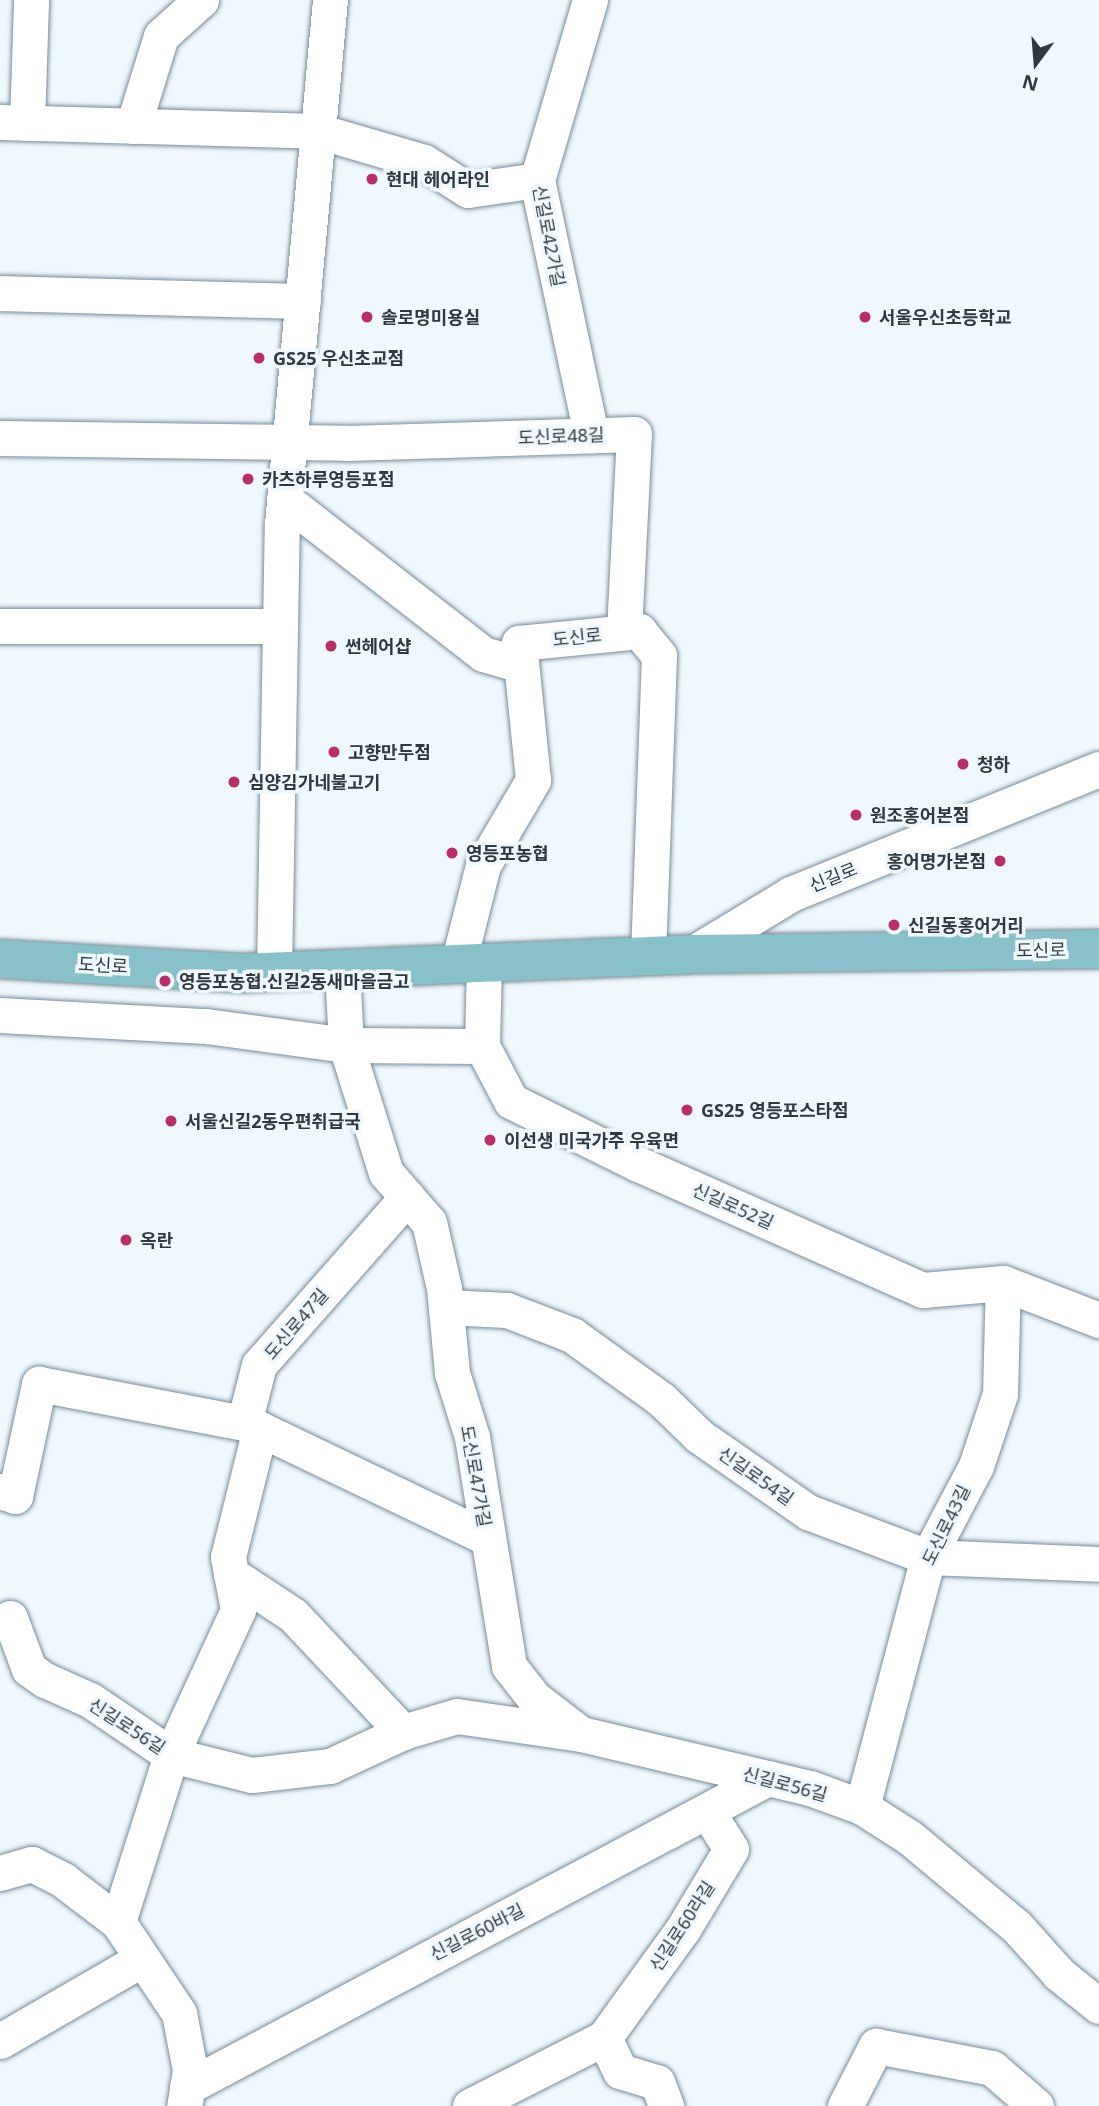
<!DOCTYPE html>
<html>
<head>
<meta charset="utf-8">
<style>
  body { margin:0 }
  #map { position:relative; width:1099px; height:2106px; overflow:hidden; background:#eff8fd; font-family:"Noto Sans","Noto Sans KR",sans-serif }
  div>[style] { position:absolute }
  .roads { filter:drop-shadow(0 0 2px #798c98) drop-shadow(0 0 2px #798c98) }
  .minor>* { height:35px; margin:-17.5px; padding:0 17.5px; transform-origin:17.5px; border-radius:17.5px; background:#fff }
  .major>* { height:38px; margin:-19px; padding:0 19px; transform-origin:19px; border-radius:19px; background:#88c1c9 }
  .dots>* { width:19px; height:19px; translate:-50% -50%; box-sizing:border-box; border:4px solid #eff8fd; border-radius:50% }
  span { translate:-50% -50%; white-space:nowrap; text-align:center; line-height:1.15; -webkit-text-stroke:7px #eff8fd; paint-order:stroke }
  .poi-label { font-size:18px; color:#31393e; font-weight:700 }
  .left { translate:0 -50%; text-align:left }
  .right { translate:-100% -50%; text-align:right }
  .street-label { font-size:18px; color:#31393e }
  .north { position:absolute; left:1001px; top:28px; width:70px; height:70px; -webkit-text-stroke:5px #eff8fd; paint-order:stroke; rotate:196deg; font-size:19px; font-weight:700; line-height:28px; text-align:center; color:#31393e }
  .north::after { content:''; display:block; margin:auto; width:24px; height:32px; background:#31393e; clip-path:polygon(50% 0,100% 100%,50% 72%,0 100%) }
</style>
</head>
<body>
<div id="map">
  <div class="roads">
    <div class="minor">
      <div style="left:590px;top:0;width:188px;rotate:106.4deg"></div>
      <div style="left:537px;top:180px;width:261px;rotate:78deg"></div>
      <div style="left:0;top:122px;width:318px;rotate:1.6deg"></div>
      <div style="left:318px;top:131px;width:110px;rotate:16.3deg"></div>
      <div style="left:424px;top:162px;width:52px;rotate:32.5deg"></div>
      <div style="left:468px;top:190px;width:70px;rotate:-8.2deg"></div>
      <div style="left:27px;top:123px;width:123px;rotate:-88.1deg"></div>
      <div style="left:133px;top:126px;width:94px;rotate:-72.7deg"></div>
      <div style="left:161px;top:36px;width:54px;rotate:-42deg"></div>
      <div style="left:0;top:293px;width:303px;rotate:1.5deg"></div>
      <div style="left:0;top:438px;width:347px;rotate:0.8deg"></div>
      <div style="left:347px;top:443px;width:287px;rotate:-1.8deg"></div>
      <div style="left:634px;top:434px;width:198px;rotate:92.9deg"></div>
      <div style="left:284px;top:499px;width:252px;rotate:37.9deg"></div>
      <div style="left:483px;top:654px;width:26px;rotate:16deg"></div>
      <div style="left:508px;top:661px;width:13px;rotate:-9deg"></div>
      <div style="left:0;top:626px;width:280px"></div>
      <div style="left:692px;top:954px;width:116px;rotate:-31.2deg"></div>
      <div style="left:791px;top:894px;width:332px;rotate:-22.1deg"></div>
      <div style="left:484px;top:963px;width:83px;rotate:91.4deg"></div>
      <div style="left:482px;top:1046px;width:62px;rotate:62.2deg"></div>
      <div style="left:511px;top:1101px;width:140px;rotate:26.4deg"></div>
      <div style="left:636px;top:1163px;width:314px;rotate:23.9deg"></div>
      <div style="left:923px;top:1290px;width:80px;rotate:-5deg"></div>
      <div style="left:1003px;top:1283px;width:103px;rotate:21.1deg"></div>
      <div style="left:458px;top:964px;width:102px;rotate:-75.8deg"></div>
      <div style="left:483px;top:865px;width:99px;rotate:-59.5deg"></div>
      <div style="left:533px;top:780px;width:138px;rotate:-95.8deg"></div>
      <div style="left:519px;top:643px;width:121px;rotate:-5.7deg"></div>
      <div style="left:639px;top:631px;width:32px;rotate:51deg"></div>
      <div style="left:659px;top:656px;width:300px;rotate:92.1deg"></div>
      <div style="left:274px;top:972px;width:448px;rotate:-89deg"></div>
      <div style="left:282px;top:524px;width:526px;rotate:-84.77deg"></div>
      <div style="left:0;top:1015px;width:206px;rotate:3.1deg"></div>
      <div style="left:206px;top:1026px;width:141px;rotate:7.7deg"></div>
      <div style="left:346px;top:1045px;width:136px;rotate:0.4deg"></div>
      <div style="left:407px;top:1197px;width:33px;rotate:49deg"></div>
      <div style="left:429px;top:1222px;width:68px;rotate:77.2deg"></div>
      <div style="left:444px;top:1288px;width:85px;rotate:84.6deg"></div>
      <div style="left:452px;top:1373px;width:67px;rotate:72.6deg"></div>
      <div style="left:472px;top:1437px;width:232px;rotate:80.8deg"></div>
      <div style="left:509px;top:1666px;width:41px;rotate:52deg"></div>
      <div style="left:534px;top:1698px;width:56px;rotate:37.7deg"></div>
      <div style="left:446px;top:1307px;width:61px;rotate:2.8deg"></div>
      <div style="left:507px;top:1310px;width:70px;rotate:21deg"></div>
      <div style="left:572px;top:1335px;width:111px;rotate:35.8deg"></div>
      <div style="left:662px;top:1400px;width:52px;rotate:44.2deg"></div>
      <div style="left:699px;top:1436px;width:133px;rotate:34.9deg"></div>
      <div style="left:808px;top:1512px;width:128px;rotate:20.6deg"></div>
      <div style="left:928px;top:1557px;width:171px;rotate:2.3deg"></div>
      <div style="left:0;top:1491px;width:16px;rotate:18deg"></div>
      <div style="left:15px;top:1496px;width:115px;rotate:-77.9deg"></div>
      <div style="left:39px;top:1384px;width:209px;rotate:10.8deg"></div>
      <div style="left:244px;top:1423px;width:60px;rotate:-75.5deg"></div>
      <div style="left:259px;top:1365px;width:224px;rotate:-48.6deg"></div>
      <div style="left:407px;top:1197px;width:32px;rotate:-131deg"></div>
      <div style="left:386px;top:1173px;width:134px;rotate:-107.4deg"></div>
      <div style="left:346px;top:1045px;width:76px;rotate:-93deg"></div>
      <div style="left:231px;top:1574px;width:74px;rotate:33.5deg"></div>
      <div style="left:293px;top:1615px;width:161px;rotate:46.8deg"></div>
      <div style="left:10px;top:1618px;width:54px;rotate:69.6deg"></div>
      <div style="left:29px;top:1669px;width:19px;rotate:35deg"></div>
      <div style="left:45px;top:1680px;width:49px;rotate:24deg"></div>
      <div style="left:90px;top:1700px;width:98px;rotate:34.2deg"></div>
      <div style="left:171px;top:1755px;width:83px;rotate:13.9deg"></div>
      <div style="left:252px;top:1775px;width:79px;rotate:-6.6deg"></div>
      <div style="left:330px;top:1766px;width:81px;rotate:-25deg"></div>
      <div style="left:403px;top:1732px;width:56px;rotate:-16.5deg"></div>
      <div style="left:457px;top:1716px;width:125px;rotate:8.3deg"></div>
      <div style="left:581px;top:1734px;width:235px;rotate:13.3deg"></div>
      <div style="left:810px;top:1788px;width:55px;rotate:20.1deg"></div>
      <div style="left:862px;top:1807px;width:56px;rotate:32.6deg"></div>
      <div style="left:909px;top:1837px;width:139px;rotate:39.8deg"></div>
      <div style="left:1016px;top:1926px;width:64px;rotate:48.1deg"></div>
      <div style="left:1059px;top:1974px;width:51px;rotate:38.7deg"></div>
      <div style="left:862px;top:1807px;width:259px;rotate:-75.2deg"></div>
      <div style="left:928px;top:1557px;width:103px;rotate:-62.2deg"></div>
      <div style="left:976px;top:1466px;width:76px;rotate:-71.6deg"></div>
      <div style="left:1000px;top:1394px;width:111px;rotate:-88.5deg"></div>
      <div style="left:0;top:1873px;width:33px;rotate:-16deg"></div>
      <div style="left:32px;top:1864px;width:35px;rotate:27deg"></div>
      <div style="left:63px;top:1880px;width:69px;rotate:37.4deg"></div>
      <div style="left:118px;top:1922px;width:110px;rotate:56.2deg"></div>
      <div style="left:179px;top:2013px;width:58px;rotate:79.1deg"></div>
      <div style="left:190px;top:2070px;width:36px;rotate:99deg"></div>
      <div style="left:118px;top:1922px;width:175px;rotate:-72.4deg"></div>
      <div style="left:171px;top:1755px;width:160px;rotate:-65.2deg"></div>
      <div style="left:238px;top:1610px;width:54px;rotate:-100.7deg"></div>
      <div style="left:228px;top:1557px;width:132px;rotate:-76deg"></div>
      <div style="left:260px;top:1429px;width:252px;rotate:25.6deg"></div>
      <div style="left:604px;top:2038px;width:37px;rotate:64deg"></div>
      <div style="left:620px;top:2071px;width:39px;rotate:17deg"></div>
      <div style="left:657px;top:2082px;width:26px;rotate:69deg"></div>
      <div style="left:0;top:2041px;width:164px;rotate:-30deg"></div>
      <div style="left:187px;top:2087px;width:658px;rotate:-28.01deg"></div>
      <div style="left:470px;top:2106px;width:150px;rotate:-26.9deg"></div>
      <div style="left:604px;top:2038px;width:135px;rotate:-54.1deg"></div>
      <div style="left:683px;top:1929px;width:93px;rotate:-59deg"></div>
      <div style="left:731px;top:1849px;width:45px;rotate:-122.3deg"></div>
      <div style="left:845px;top:2106px;width:68px;rotate:-62.7deg"></div>
      <div style="left:876px;top:2046px;width:118px;rotate:10.7deg"></div>
      <div style="left:992px;top:2068px;width:58px;rotate:40.8deg"></div>
    </div>
    <div class="major">
      <div style="left:0;top:959px;width:242px;rotate:3.3deg"></div>
      <div style="left:242px;top:973px;width:450px;rotate:-2.4deg"></div>
      <div style="left:692px;top:954px;width:407px;rotate:-0.7deg"></div>
    </div>
  </div>
  <div class="dots">
    <div style="left:372px;top:179px;background:#b92e69"></div>
    <div style="left:367px;top:317px;background:#b92e69"></div>
    <div style="left:865px;top:317px;background:#b92e69"></div>
    <div style="left:259px;top:358px;background:#b92e69"></div>
    <div style="left:248px;top:479px;background:#b92e69"></div>
    <div style="left:331px;top:646px;background:#b92e69"></div>
    <div style="left:334px;top:752px;background:#b92e69"></div>
    <div style="left:963px;top:764px;background:#b92e69"></div>
    <div style="left:234px;top:782px;background:#b92e69"></div>
    <div style="left:856px;top:815px;background:#b92e69"></div>
    <div style="left:452px;top:853px;background:#b92e69"></div>
    <div style="left:1000px;top:861px;background:#b92e69"></div>
    <div style="left:894px;top:925px;background:#b92e69"></div>
    <div style="left:165px;top:981px;background:#b92e69"></div>
    <div style="left:687px;top:1110px;background:#b92e69"></div>
    <div style="left:171px;top:1121px;background:#b92e69"></div>
    <div style="left:490px;top:1140px;background:#b92e69"></div>
    <div style="left:126px;top:1240px;background:#b92e69"></div>
  </div>
  <div class="poi-label">
    <span class="left" style="left:386px;top:179px">현대 헤어라인</span>
    <span class="left" style="left:381px;top:317px">솔로명미용실</span>
    <span class="left" style="left:879px;top:317px">서울우신초등학교</span>
    <span class="left" style="left:273px;top:358px">GS25 우신초교점</span>
    <span class="left" style="left:262px;top:479px">카츠하루영등포점</span>
    <span class="left" style="left:345px;top:646px">썬헤어샵</span>
    <span class="left" style="left:348px;top:752px">고향만두점</span>
    <span class="left" style="left:977px;top:764px">청하</span>
    <span class="left" style="left:248px;top:782px">심양김가네불고기</span>
    <span class="left" style="left:870px;top:815px">원조홍어본점</span>
    <span class="left" style="left:466px;top:853px">영등포농협</span>
    <span class="right" style="left:986px;top:861px">홍어명가본점</span>
    <span class="left" style="left:908px;top:925px">신길동홍어거리</span>
    <span class="left" style="left:179px;top:981px">영등포농협.신길2동새마을금고</span>
    <span class="left" style="left:701px;top:1110px">GS25 영등포스타점</span>
    <span class="left" style="left:185px;top:1121px">서울신길2동우편취급국</span>
    <span class="left" style="left:504px;top:1140px">이선생 미국가주 우육면</span>
    <span class="left" style="left:140px;top:1240px">옥란</span>
  </div>
  <div class="street-label">
    <span style="left:549px;top:236px;rotate:79deg">신길로42가길</span>
    <span style="left:561px;top:436px;rotate:-2deg">도신로48길</span>
    <span style="left:577px;top:637px;rotate:-6deg">도신로</span>
    <span style="left:833px;top:877px;rotate:-22deg">신길로</span>
    <span style="left:1041px;top:950px;rotate:-1deg">도신로</span>
    <span style="left:103px;top:965px;rotate:3deg">도신로</span>
    <span style="left:733px;top:1206px;rotate:24deg">신길로52길</span>
    <span style="left:296px;top:1324px;rotate:-49deg">도신로47길</span>
    <span style="left:476px;top:1476px;rotate:80deg">도신로47가길</span>
    <span style="left:756px;top:1476px;rotate:35deg">신길로54길</span>
    <span style="left:946px;top:1525px;rotate:-64deg">도신로43길</span>
    <span style="left:127px;top:1726px;rotate:33deg">신길로56길</span>
    <span style="left:785px;top:1784px;rotate:15deg">신길로56길</span>
    <span style="left:682px;top:1926px;rotate:-57deg">신길로60라길</span>
    <span style="left:477px;top:1932px;rotate:-27deg">신길로60바길</span>
  </div>
  <div class="north">N</div>
</div>
</body>
</html>
